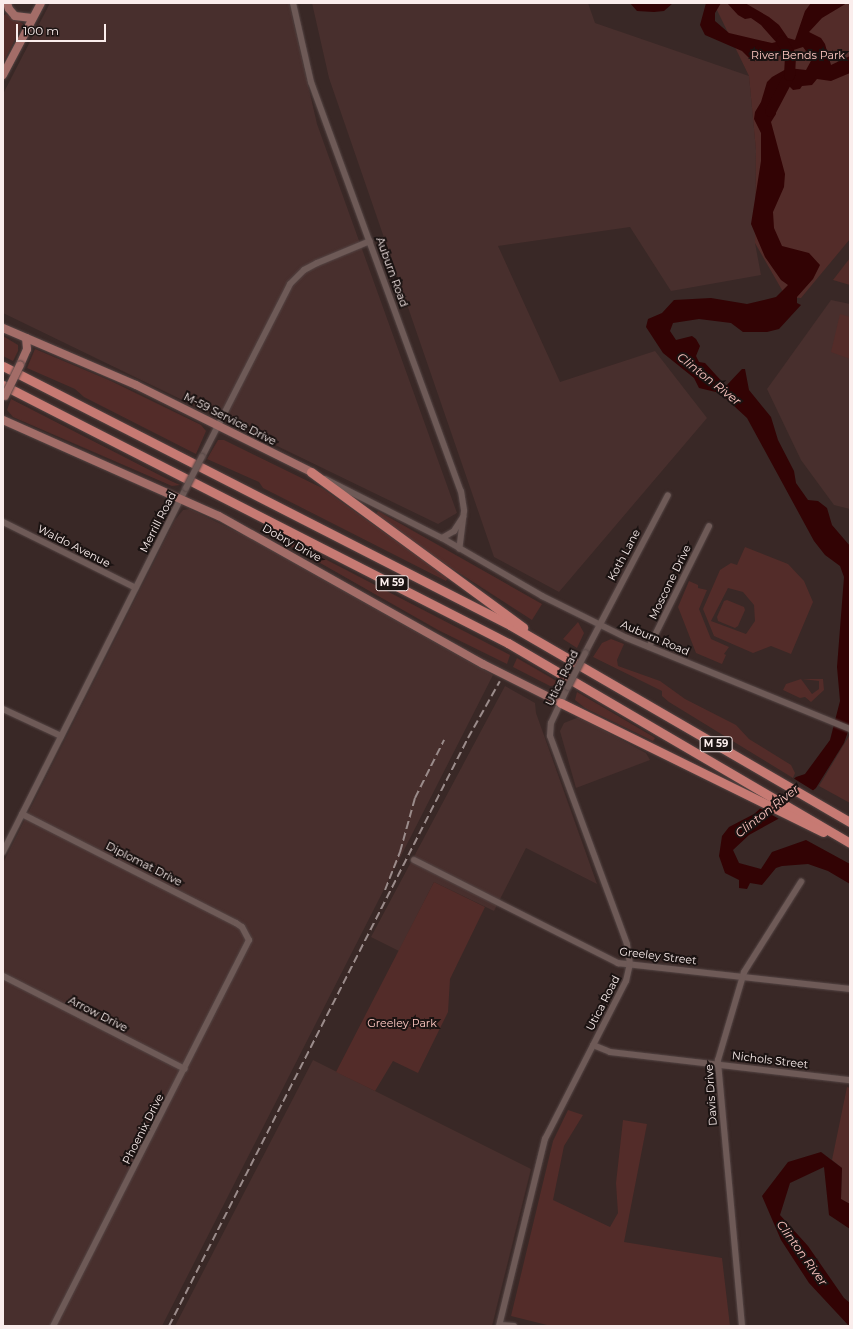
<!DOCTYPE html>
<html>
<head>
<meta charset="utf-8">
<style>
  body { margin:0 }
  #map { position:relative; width:853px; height:1329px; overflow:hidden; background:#392826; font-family:Montserrat,sans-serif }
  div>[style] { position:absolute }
  .built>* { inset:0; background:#482f2d }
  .green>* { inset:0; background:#532c29 }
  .water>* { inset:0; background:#320304 }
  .pier>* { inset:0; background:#392826 }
  .river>* { height:11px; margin:-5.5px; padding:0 5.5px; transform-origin:5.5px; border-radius:5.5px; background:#320304 }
  .roads { filter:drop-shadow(0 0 1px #544544) drop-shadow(0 0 1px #544544) }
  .minor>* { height:6px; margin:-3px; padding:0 3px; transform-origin:3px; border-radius:3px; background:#6e5a57 }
  .major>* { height:8px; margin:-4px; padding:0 4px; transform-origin:4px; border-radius:4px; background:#a36d68 }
  .highway>* { height:9px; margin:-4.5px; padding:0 4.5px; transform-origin:4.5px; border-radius:4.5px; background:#c77a73 }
  .rail>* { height:2px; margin-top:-1px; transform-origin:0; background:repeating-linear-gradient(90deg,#9b8c8b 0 8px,transparent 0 12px) }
  .bridges { filter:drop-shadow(0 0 1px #544544) drop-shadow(0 0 1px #544544) }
  .minor-bridge>* { height:6px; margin:-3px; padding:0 3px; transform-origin:3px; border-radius:3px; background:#6e5a57 }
  .major-bridge>* { height:8px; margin:-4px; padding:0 4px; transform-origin:4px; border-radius:4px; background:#a36d68 }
  span { translate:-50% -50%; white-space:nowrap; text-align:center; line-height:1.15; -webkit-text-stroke:4px #1b1312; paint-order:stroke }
  .shield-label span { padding:1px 3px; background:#1b1312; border:1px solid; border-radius:3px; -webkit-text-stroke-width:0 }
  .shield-label { font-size:10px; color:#faedec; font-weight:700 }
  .park-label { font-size:11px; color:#ffc8c2 }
  .street-label { font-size:11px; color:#faedec }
  .water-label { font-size:12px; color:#fdc6c1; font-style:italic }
  .frame { position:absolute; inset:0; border:4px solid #faedec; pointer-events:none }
  .scale { position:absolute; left:16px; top:24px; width:90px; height:18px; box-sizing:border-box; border:2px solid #faedec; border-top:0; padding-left:5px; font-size:12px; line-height:14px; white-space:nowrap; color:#faedec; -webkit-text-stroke:3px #1b1312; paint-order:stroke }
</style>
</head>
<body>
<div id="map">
  <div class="built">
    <div style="clip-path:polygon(50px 3px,289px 3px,317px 124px,457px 513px,438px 524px,3px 313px,3px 94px)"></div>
    <div style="clip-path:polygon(312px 3px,588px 3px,595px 23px,749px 76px,756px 150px,755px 243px,761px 275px,671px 291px,630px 227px,498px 246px,560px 382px,655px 351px,707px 418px,559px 592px,494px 557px,329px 78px)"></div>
    <div style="clip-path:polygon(831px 300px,850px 304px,850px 509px,834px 505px,801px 460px,767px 389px)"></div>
    <div style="clip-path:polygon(190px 509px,256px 541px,493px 675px,162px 1326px,3px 1326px,3px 863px,175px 520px,183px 510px)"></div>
    <div style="clip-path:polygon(505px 686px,535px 703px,536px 713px,597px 884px,526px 848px,494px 911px,434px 882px,399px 951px,371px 937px)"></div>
    <div style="clip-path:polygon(579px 717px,646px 753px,650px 760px,576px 788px,560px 731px,564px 723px)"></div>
    <div style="clip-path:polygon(313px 1060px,531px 1169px,492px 1326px,175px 1326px)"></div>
  </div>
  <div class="green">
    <div style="clip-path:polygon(707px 3px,850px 3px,850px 239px,801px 298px,786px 297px,755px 243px,756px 150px,749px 76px,716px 8px)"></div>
    <div style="clip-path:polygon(6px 14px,23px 24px,3px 63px,3px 16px)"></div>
    <div style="clip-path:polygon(850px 258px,850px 285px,833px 280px)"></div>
    <div style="clip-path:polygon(840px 314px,850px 317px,850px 359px,831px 352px)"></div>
    <div style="clip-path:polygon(3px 336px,18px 345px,18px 351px,13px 361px,3px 356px)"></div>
    <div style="clip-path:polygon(35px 349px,111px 381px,201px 425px,206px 431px,196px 454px,84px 397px,75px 389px,27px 368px)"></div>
    <div style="clip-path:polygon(11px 399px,171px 481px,180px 485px,172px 486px,13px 417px,7px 410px)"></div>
    <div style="clip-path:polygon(218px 440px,224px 440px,322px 488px,448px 578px,446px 581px,263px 488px,259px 482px,207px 459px)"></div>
    <div style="clip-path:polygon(378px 511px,542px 604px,532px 620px,439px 560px,376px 514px)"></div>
    <div style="clip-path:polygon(273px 532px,510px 655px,507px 664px,438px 630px,271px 535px)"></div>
    <div style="clip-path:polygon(evenodd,745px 547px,788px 564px,804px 581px,813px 602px,791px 654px,771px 646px,753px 653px,714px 636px,703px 609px,720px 570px,731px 563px,737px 565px,745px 547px,728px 588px,743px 592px,754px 605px,755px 621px,746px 634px,711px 621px,728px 588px)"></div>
    <div style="clip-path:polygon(689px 581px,698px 585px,698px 588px,707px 590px,699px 609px,711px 639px,729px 647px,724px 654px,726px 655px,722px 664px,696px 653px,680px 612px,678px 607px)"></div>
    <div style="clip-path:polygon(727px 600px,744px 607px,745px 610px,738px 626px,735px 628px,718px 621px,717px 617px,724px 601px)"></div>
    <div style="clip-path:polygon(578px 622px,584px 633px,577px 648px,563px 639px)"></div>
    <div style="clip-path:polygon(611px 639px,624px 644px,617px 660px,618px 666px,660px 681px,685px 699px,736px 725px,749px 739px,791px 765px,795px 773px,793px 778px,669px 702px,662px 696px,662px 691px,593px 657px,602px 643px)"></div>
    <div style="clip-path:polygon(517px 658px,560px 683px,559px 685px,550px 686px,513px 667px)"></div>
    <div style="clip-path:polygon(801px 679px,812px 694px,819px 689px,819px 681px,802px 679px,823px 679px,824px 690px,811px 702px,805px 697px,800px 698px,783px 690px,786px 684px)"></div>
    <div style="clip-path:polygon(577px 692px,652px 736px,655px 738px,653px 741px,585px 708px,575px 700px)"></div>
    <div style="clip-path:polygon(849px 736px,850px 736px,850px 803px,819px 786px)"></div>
    <div style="clip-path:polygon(434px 882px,485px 907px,450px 979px,448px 1012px,418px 1073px,393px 1061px,375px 1091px,336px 1072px)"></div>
    <div style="clip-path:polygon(847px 1087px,850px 1088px,850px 1204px,841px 1199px,842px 1168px,832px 1160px)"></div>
    <div style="clip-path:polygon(568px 1110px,583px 1115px,564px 1146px,553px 1200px,610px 1227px,618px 1213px,616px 1183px,623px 1120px,647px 1124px,624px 1242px,722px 1258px,730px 1326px,551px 1326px,511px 1316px,553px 1141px)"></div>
  </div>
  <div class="water">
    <div style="clip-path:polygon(630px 3px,651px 4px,673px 3px,664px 11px,654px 12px,637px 11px)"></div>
    <div style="clip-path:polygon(706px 3px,721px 3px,715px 13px,715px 21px,729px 33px,772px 43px,776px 42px,761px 25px,751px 18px,745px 19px,738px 15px,727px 3px,745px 3px,769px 17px,779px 25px,788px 38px,795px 40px,805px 11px,811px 3px,847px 3px,822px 18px,809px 32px,821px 38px,825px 44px,831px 65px,850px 56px,850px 73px,831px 81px,817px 79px,812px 85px,802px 86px,800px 89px,793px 90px,789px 86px,784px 89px,776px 98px,776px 114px,771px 122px,785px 174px,784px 187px,773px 212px,774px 228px,782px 246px,809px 253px,820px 265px,813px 279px,797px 297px,797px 303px,801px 305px,779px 329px,767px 332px,743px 332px,731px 323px,699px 319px,673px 323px,670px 331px,676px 340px,692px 336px,696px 339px,700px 346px,696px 356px,699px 362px,705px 363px,726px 386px,742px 369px,745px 369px,749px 390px,771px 417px,778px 440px,794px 471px,796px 483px,808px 500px,818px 501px,827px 508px,832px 525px,850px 546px,850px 726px,844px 743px,816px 788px,778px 819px,749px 835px,733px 850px,739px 863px,761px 869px,772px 852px,806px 840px,850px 864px,850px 884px,828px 871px,808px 864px,782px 866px,776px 868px,762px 885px,750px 883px,747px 889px,739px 888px,739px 880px,725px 873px,719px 856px,722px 836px,729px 827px,754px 814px,796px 777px,805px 774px,830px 740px,840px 701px,837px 667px,844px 577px,840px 566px,825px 555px,814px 541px,747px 418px,720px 393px,699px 388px,694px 378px,663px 353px,646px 327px,648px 319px,662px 313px,674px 300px,711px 298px,747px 304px,776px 297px,788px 285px,781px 280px,765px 257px,751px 224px,761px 161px,761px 133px,754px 119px,755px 112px,761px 102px,767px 82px,772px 77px,788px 68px,806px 70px,812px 59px,803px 47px,765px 59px,750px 59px,742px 51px,705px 35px,700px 25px)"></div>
    <div style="clip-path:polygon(821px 1152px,842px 1168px,841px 1199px,850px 1204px,850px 1229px,829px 1215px,824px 1167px,790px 1183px,780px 1215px,808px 1246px,844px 1298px,850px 1303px,849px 1326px,809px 1283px,781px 1240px,762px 1196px,788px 1162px)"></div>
  </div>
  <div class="pier">
    <div style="clip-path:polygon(793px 778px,814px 791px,779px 819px,758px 807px)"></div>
  </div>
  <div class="river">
    <div style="left:770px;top:111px;width:41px;rotate:-62.2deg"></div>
    <div style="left:789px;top:75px;width:20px;rotate:-87deg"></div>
    <div style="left:790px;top:55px;width:17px;rotate:-121deg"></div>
  </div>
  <div class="roads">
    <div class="minor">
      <div style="left:293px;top:3px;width:81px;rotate:77.2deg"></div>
      <div style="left:311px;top:82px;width:436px;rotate:69.9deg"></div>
      <div style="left:461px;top:491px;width:20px;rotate:81deg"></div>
      <div style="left:464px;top:511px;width:38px;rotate:97deg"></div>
      <div style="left:202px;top:457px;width:194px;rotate:-63deg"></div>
      <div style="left:290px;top:284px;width:20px;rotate:-45deg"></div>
      <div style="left:304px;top:270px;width:15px;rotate:-28deg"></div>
      <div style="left:317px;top:263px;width:57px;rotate:-22.5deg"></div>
      <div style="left:325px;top:479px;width:131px;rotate:26.8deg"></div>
      <div style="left:442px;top:538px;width:116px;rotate:30.1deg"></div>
      <div style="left:542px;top:596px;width:95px;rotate:26.3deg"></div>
      <div style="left:627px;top:638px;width:241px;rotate:22.2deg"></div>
      <div style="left:3px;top:522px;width:148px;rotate:26.4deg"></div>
      <div style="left:442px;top:538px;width:14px;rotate:-30deg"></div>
      <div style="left:454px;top:531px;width:17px;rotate:-57deg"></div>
      <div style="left:649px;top:647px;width:135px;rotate:-63.6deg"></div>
      <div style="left:585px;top:653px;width:178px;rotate:-62.3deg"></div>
      <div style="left:3px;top:709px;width:64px;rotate:25deg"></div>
      <div style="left:22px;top:814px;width:240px;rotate:27deg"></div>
      <div style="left:236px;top:923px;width:7px;rotate:34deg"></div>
      <div style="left:242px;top:927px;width:15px;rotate:62deg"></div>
      <div style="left:249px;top:940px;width:433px;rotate:116.9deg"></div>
      <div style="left:3px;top:852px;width:407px;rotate:-63.3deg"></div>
      <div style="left:414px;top:860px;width:229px;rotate:26.8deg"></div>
      <div style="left:618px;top:963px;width:233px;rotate:6.4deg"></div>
      <div style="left:3px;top:976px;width:204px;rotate:27.1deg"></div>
      <div style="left:593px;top:1045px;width:18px;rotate:22deg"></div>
      <div style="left:610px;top:1052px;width:242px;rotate:6.7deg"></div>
      <div style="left:500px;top:1325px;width:14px;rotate:4deg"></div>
      <div style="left:499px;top:1326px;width:193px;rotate:-76.2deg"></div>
      <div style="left:545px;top:1139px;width:178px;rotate:-62.9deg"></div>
      <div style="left:626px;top:981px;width:17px;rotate:-77deg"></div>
      <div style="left:630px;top:964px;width:20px;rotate:-99deg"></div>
      <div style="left:627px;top:944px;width:222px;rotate:-110.3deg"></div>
      <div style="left:550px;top:736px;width:13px;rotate:-86deg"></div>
      <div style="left:551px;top:723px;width:40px;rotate:-65deg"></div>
      <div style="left:742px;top:1326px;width:267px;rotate:-95.2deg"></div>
      <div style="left:718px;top:1060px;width:92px;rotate:-73.5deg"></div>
      <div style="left:744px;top:972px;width:107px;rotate:-57.7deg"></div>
    </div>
    <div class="major">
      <div style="left:7px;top:3px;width:6px;rotate:72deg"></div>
      <div style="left:9px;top:9px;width:9px;rotate:49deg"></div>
      <div style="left:15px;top:16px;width:17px;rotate:7deg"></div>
      <div style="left:3px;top:75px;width:81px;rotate:-62.2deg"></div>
      <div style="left:3px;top:328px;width:145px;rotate:23.2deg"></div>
      <div style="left:136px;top:385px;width:195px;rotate:26.4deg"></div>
      <div style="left:20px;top:365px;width:17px;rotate:-66deg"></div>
      <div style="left:27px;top:349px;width:11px;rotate:-95deg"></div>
      <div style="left:3px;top:420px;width:236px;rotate:24deg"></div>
      <div style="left:219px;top:516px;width:303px;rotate:29.3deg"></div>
      <div style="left:483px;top:664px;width:87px;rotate:26.6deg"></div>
    </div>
    <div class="highway">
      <div style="left:3px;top:366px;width:569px;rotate:27.06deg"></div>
      <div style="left:510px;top:625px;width:393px;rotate:30.1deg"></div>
      <div style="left:3px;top:385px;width:567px;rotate:27.06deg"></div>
      <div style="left:508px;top:643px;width:396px;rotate:30.3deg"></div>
      <div style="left:311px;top:472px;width:263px;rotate:36.2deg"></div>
      <div style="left:561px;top:703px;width:292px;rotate:26.2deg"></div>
    </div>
  </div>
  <div class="rail">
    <div style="left:385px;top:890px;width:41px;rotate:-68.5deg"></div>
    <div style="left:400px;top:852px;width:56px;rotate:-74.5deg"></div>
    <div style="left:415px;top:798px;width:65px;rotate:-63.4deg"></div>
    <div style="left:169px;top:1326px;width:660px;rotate:-63.05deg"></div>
    <div style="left:468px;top:738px;width:65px;rotate:-60.7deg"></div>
  </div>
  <div class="bridges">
    <div class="minor-bridge">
      <div style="left:186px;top:488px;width:35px;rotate:-63deg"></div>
      <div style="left:568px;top:687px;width:38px;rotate:-63deg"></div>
    </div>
    <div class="major-bridge">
      <div style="left:5px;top:396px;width:34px;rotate:-64deg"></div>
    </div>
  </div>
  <div class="shield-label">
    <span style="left:392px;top:583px">M 59</span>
    <span style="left:716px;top:744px">M 59</span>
  </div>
  <div class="park-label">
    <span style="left:798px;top:55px">River Bends Park</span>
    <span style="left:402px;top:1023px">Greeley Park</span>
  </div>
  <div class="street-label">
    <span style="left:392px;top:272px;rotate:70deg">Auburn Road</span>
    <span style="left:230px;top:419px;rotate:27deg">M-59 Service Drive</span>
    <span style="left:158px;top:522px;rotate:-63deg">Merrill Road</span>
    <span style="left:292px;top:543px;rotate:29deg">Dobry Drive</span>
    <span style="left:74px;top:546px;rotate:27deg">Waldo Avenue</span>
    <span style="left:624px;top:555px;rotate:-62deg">Koth Lane</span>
    <span style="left:670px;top:582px;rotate:-64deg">Moscone Drive</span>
    <span style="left:655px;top:638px;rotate:23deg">Auburn Road</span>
    <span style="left:562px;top:678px;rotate:-64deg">Utica Road</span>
    <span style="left:144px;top:864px;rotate:27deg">Diplomat Drive</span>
    <span style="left:658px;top:956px;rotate:7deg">Greeley Street</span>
    <span style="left:603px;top:1003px;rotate:-63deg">Utica Road</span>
    <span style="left:98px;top:1014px;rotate:27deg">Arrow Drive</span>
    <span style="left:770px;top:1060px;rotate:7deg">Nichols Street</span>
    <span style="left:711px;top:1095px;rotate:-94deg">Davis Drive</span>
    <span style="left:143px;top:1129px;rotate:-63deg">Phoenix Drive</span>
  </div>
  <div class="water-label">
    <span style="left:709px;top:379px;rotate:38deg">Clinton River</span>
    <span style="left:767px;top:811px;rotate:-38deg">Clinton River</span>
    <span style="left:802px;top:1253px;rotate:54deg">Clinton River</span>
  </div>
  <div class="frame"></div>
  <div class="scale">100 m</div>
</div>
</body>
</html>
